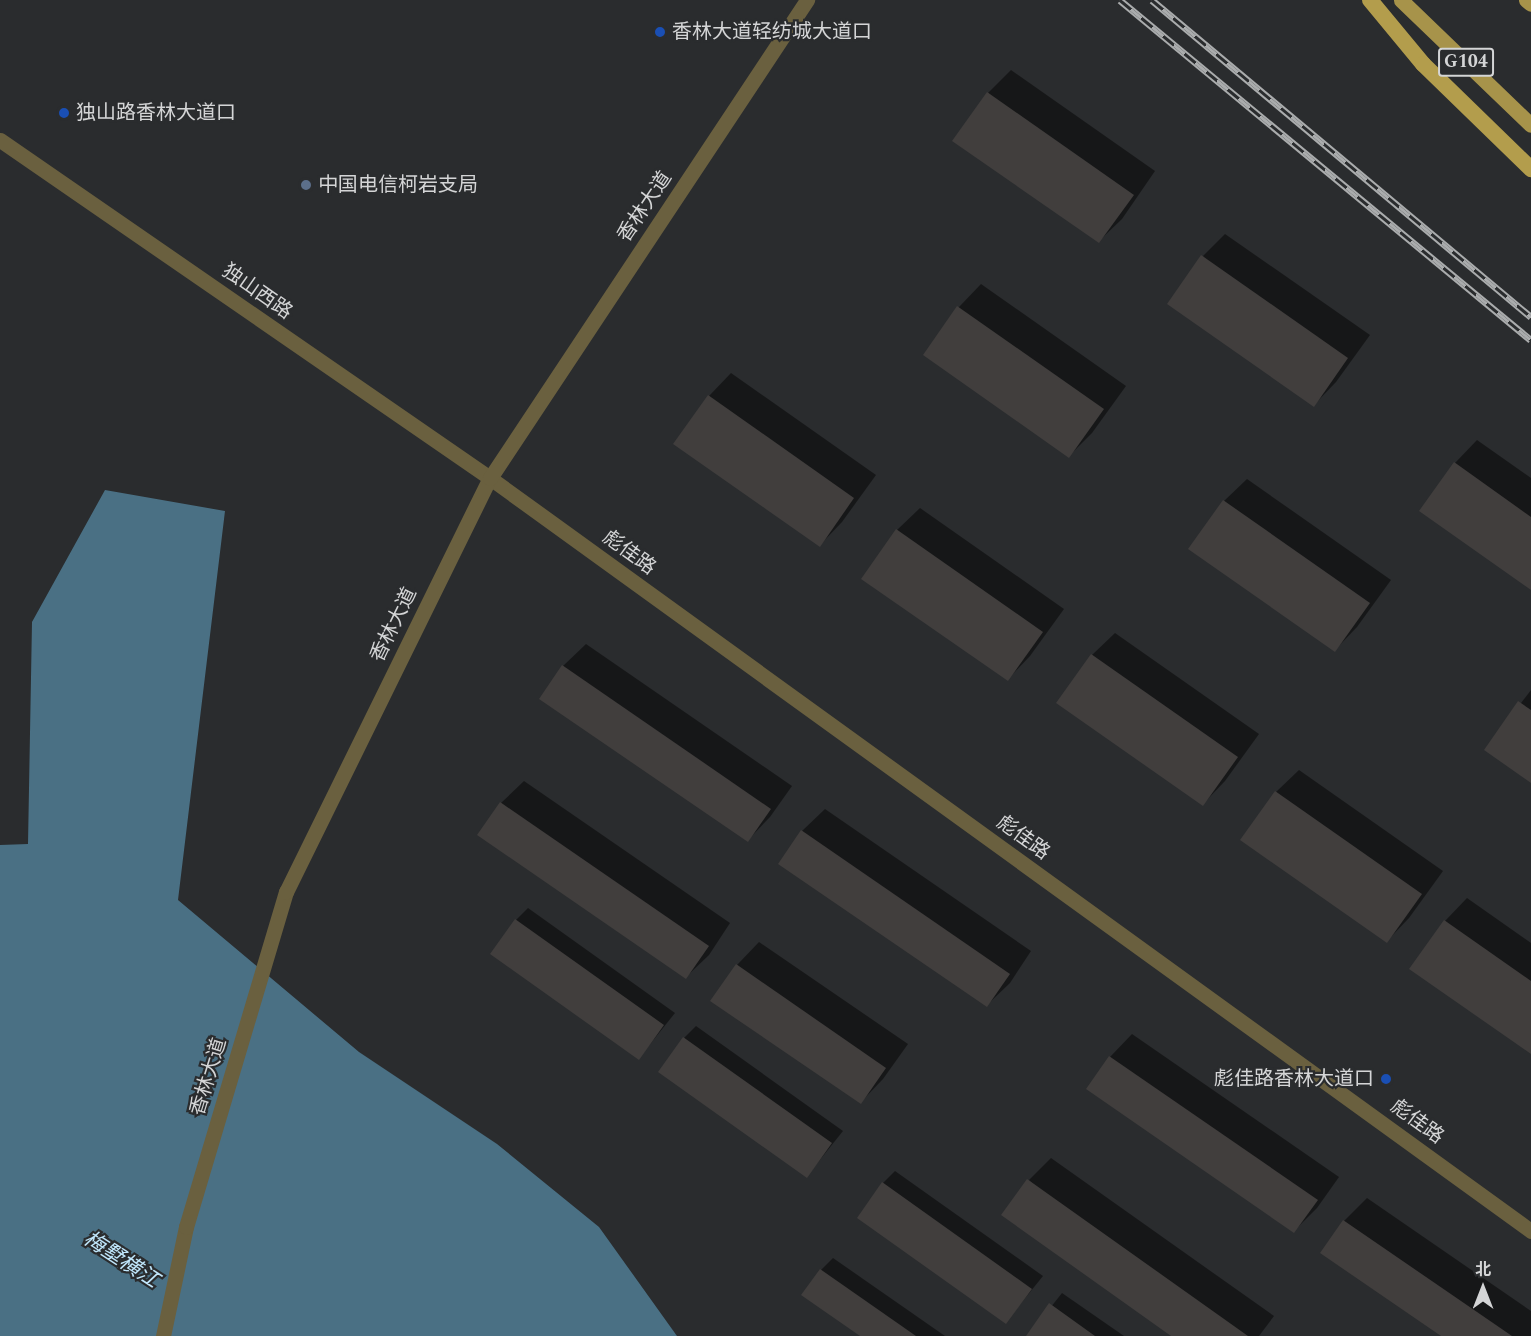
<!DOCTYPE html>
<html>
<head>
<meta charset="utf-8">
<style>
  body { margin:0 }
  #map { position:relative; width:1531px; height:1336px; overflow:hidden; background:#2a2c2e; font-family:Spectral,"Noto Sans SC",serif }
  div>[style] { position:absolute }
  .water>* { inset:0; background:#4a7084 }
  .shadow>* { inset:0; background:#0007 }
  .building>* { inset:0; background:#413e3d }
  .minor>* { height:15px; margin:-7.5px; padding:0 7.5px; transform-origin:7.5px; border-radius:7.5px; background:#6a603f }
  .tertiary>* { height:15px; margin:-7.5px; padding:0 7.5px; transform-origin:7.5px; border-radius:7.5px; background:#6a603f }
  .primary>* { height:15px; margin:-7.5px; padding:0 7.5px; transform-origin:7.5px; border-radius:7.5px; background:#a7934a }
  .trunk>* { height:16px; margin:-8px; padding:0 8px; transform-origin:8px; border-radius:8px; background:#b39d4c }
  .rail>* { height:7px; margin-top:-3.5px; transform-origin:0; background:repeating-linear-gradient(90deg,#2a2c2e 0 14px,#aaacad 0 28px); box-sizing:border-box; border-block:2px solid #aaacad }
  .dots>* { width:16px; height:16px; translate:-50% -50%; box-sizing:border-box; border:3px solid #2a2c2e; border-radius:50% }
  span { translate:-50% -50%; white-space:nowrap; text-align:center; line-height:1.15; -webkit-text-stroke:4.5px #2a2c2e; paint-order:stroke }
  .shield-label span { padding:2px 4px; background:#2a2c2e; border:2px solid; border-radius:4px; -webkit-text-stroke-width:0 }
  .shield-label { font-size:18px; color:#d4d5d6; font-weight:700 }
  .poi-label { font-size:20px; color:#d4d5d6 }
  .left { translate:0 -50%; text-align:left }
  .right { translate:-100% -50%; text-align:right }
  .street-label { font-size:20px; color:#d4d5d6 }
  .water-label { font-size:21px; color:#c0e6fb; font-style:italic }
  .north { position:absolute; left:1453px; top:1258px; width:60px; height:60px; -webkit-text-stroke:4px #2a2c2e; paint-order:stroke; rotate:0deg; font-size:16px; font-weight:700; line-height:24px; text-align:center; color:#d4d5d6 }
  .north::after { content:''; display:block; margin:auto; width:21px; height:27px; background:#d4d5d6; clip-path:polygon(50% 0,100% 100%,50% 72%,0 100%) }
</style>
</head>
<body>
<div id="map">
  <div class="water">
    <div style="clip-path:polygon(105px 490px,225px 511px,178px 900px,359px 1052px,497px 1144px,599px 1227px,677px 1336px,0 1336px,0 845px,28px 844px,32px 622px)"></div>
  </div>
  <div class="shadow">
    <div style="clip-path:polygon(1011px 70px,1155px 171px,1122px 219px,1099px 241px,988px 93px)"></div>
    <div style="clip-path:polygon(1225px 234px,1370px 335px,1336px 382px,1314px 405px,1203px 256px)"></div>
    <div style="clip-path:polygon(981px 284px,1126px 386px,1092px 433px,1069px 456px,925px 354px,959px 307px)"></div>
    <div style="clip-path:polygon(731px 373px,876px 475px,842px 522px,820px 545px,709px 396px)"></div>
    <div style="clip-path:polygon(1477px 440px,1531px 478px,1531px 588px,1455px 463px)"></div>
    <div style="clip-path:polygon(1247px 479px,1391px 580px,1357px 627px,1335px 650px,1224px 501px)"></div>
    <div style="clip-path:polygon(920px 508px,1064px 609px,1030px 656px,1008px 679px,897px 530px)"></div>
    <div style="clip-path:polygon(1115px 633px,1259px 734px,1225px 781px,1203px 804px,1092px 655px)"></div>
    <div style="clip-path:polygon(586px 644px,792px 786px,770px 817px,748px 840px,563px 666px)"></div>
    <div style="clip-path:polygon(1531px 690px,1531px 781px,1486px 749px)"></div>
    <div style="clip-path:polygon(1299px 770px,1443px 871px,1409px 918px,1387px 941px,1276px 792px)"></div>
    <div style="clip-path:polygon(524px 781px,730px 923px,709px 955px,686px 977px,501px 803px)"></div>
    <div style="clip-path:polygon(825px 809px,1031px 951px,1010px 983px,987px 1005px,802px 831px)"></div>
    <div style="clip-path:polygon(1467px 898px,1531px 943px,1531px 1052px,1445px 921px)"></div>
    <div style="clip-path:polygon(528px 908px,675px 1013px,639px 1058px,516px 920px)"></div>
    <div style="clip-path:polygon(759px 942px,908px 1044px,883px 1079px,861px 1102px,737px 965px)"></div>
    <div style="clip-path:polygon(696px 1026px,843px 1131px,807px 1176px,684px 1038px)"></div>
    <div style="clip-path:polygon(1132px 1034px,1339px 1177px,1317px 1208px,1294px 1231px,1110px 1057px)"></div>
    <div style="clip-path:polygon(1051px 1158px,1274px 1316px,1259px 1336px,1174px 1336px,1029px 1180px)"></div>
    <div style="clip-path:polygon(895px 1171px,1043px 1276px,1006px 1322px,883px 1183px)"></div>
    <div style="clip-path:polygon(1367px 1198px,1531px 1311px,1531px 1336px,1443px 1336px,1344px 1221px)"></div>
    <div style="clip-path:polygon(833px 1258px,945px 1336px,863px 1336px,821px 1270px)"></div>
    <div style="clip-path:polygon(1062px 1293px,1124px 1336px,1028px 1336px)"></div>
  </div>
  <div class="building">
    <div style="clip-path:polygon(987px 92px,1134px 195px,1099px 243px,952px 141px)"></div>
    <div style="clip-path:polygon(1201px 255px,1348px 358px,1314px 407px,1167px 304px)"></div>
    <div style="clip-path:polygon(957px 306px,1104px 409px,1069px 458px,923px 355px)"></div>
    <div style="clip-path:polygon(708px 395px,854px 498px,820px 547px,673px 444px)"></div>
    <div style="clip-path:polygon(1454px 462px,1531px 517px,1531px 590px,1419px 511px)"></div>
    <div style="clip-path:polygon(1223px 500px,1370px 603px,1335px 652px,1188px 549px)"></div>
    <div style="clip-path:polygon(896px 529px,1043px 632px,1008px 681px,861px 579px)"></div>
    <div style="clip-path:polygon(1091px 654px,1238px 757px,1203px 806px,1056px 703px)"></div>
    <div style="clip-path:polygon(562px 665px,771px 809px,748px 842px,539px 699px)"></div>
    <div style="clip-path:polygon(1518px 701px,1531px 710px,1531px 783px,1484px 750px)"></div>
    <div style="clip-path:polygon(1275px 791px,1422px 894px,1387px 943px,1240px 840px)"></div>
    <div style="clip-path:polygon(500px 802px,709px 946px,686px 979px,477px 835px)"></div>
    <div style="clip-path:polygon(801px 830px,1010px 974px,987px 1007px,778px 864px)"></div>
    <div style="clip-path:polygon(515px 919px,664px 1025px,639px 1060px,490px 954px)"></div>
    <div style="clip-path:polygon(1444px 920px,1531px 981px,1531px 1054px,1409px 969px)"></div>
    <div style="clip-path:polygon(736px 964px,886px 1068px,861px 1104px,710px 1001px)"></div>
    <div style="clip-path:polygon(683px 1037px,832px 1143px,807px 1178px,658px 1072px)"></div>
    <div style="clip-path:polygon(1109px 1056px,1318px 1200px,1294px 1233px,1086px 1089px)"></div>
    <div style="clip-path:polygon(1027px 1179px,1248px 1336px,1171px 1336px,1001px 1215px)"></div>
    <div style="clip-path:polygon(882px 1182px,1032px 1289px,1006px 1324px,857px 1218px)"></div>
    <div style="clip-path:polygon(1343px 1220px,1512px 1336px,1441px 1336px,1320px 1253px)"></div>
    <div style="clip-path:polygon(820px 1269px,916px 1336px,860px 1336px,801px 1295px)"></div>
    <div style="clip-path:polygon(1049px 1303px,1095px 1336px,1026px 1336px)"></div>
  </div>
  <div class="minor">
    <div style="left:0;top:140px;width:595px;rotate:34.6deg"></div>
    <div style="left:490px;top:478px;width:1285px;rotate:35.88deg"></div>
  </div>
  <div class="tertiary">
    <div style="left:163px;top:1336px;width:111px;rotate:-78.1deg"></div>
    <div style="left:186px;top:1227px;width:350px;rotate:-73.4deg"></div>
    <div style="left:286px;top:892px;width:462px;rotate:-63.8deg"></div>
    <div style="left:490px;top:478px;width:574px;rotate:-56.45deg"></div>
  </div>
  <div class="primary">
    <div style="left:1401px;top:0;width:180px;rotate:43.9deg"></div>
    <div style="left:1526px;top:0;width:6px;rotate:39deg"></div>
  </div>
  <div class="trunk">
    <div style="left:1370px;top:0;width:83px;rotate:50.4deg"></div>
    <div style="left:1423px;top:64px;width:151px;rotate:44.2deg"></div>
  </div>
  <div class="rail">
    <div style="left:1120px;top:0;width:533px;rotate:39.6deg"></div>
    <div style="left:1152px;top:0;width:494px;rotate:39.9deg"></div>
  </div>
  <div class="dots">
    <div style="left:660px;top:32px;background:#1a4fb4"></div>
    <div style="left:64px;top:113px;background:#1a4fb4"></div>
    <div style="left:306px;top:185px;background:#5c6f8a"></div>
    <div style="left:1386px;top:1079px;background:#1a4fb4"></div>
  </div>
  <div class="shield-label">
    <span style="left:1466px;top:62px">G104</span>
  </div>
  <div class="poi-label">
    <span class="left" style="left:672px;top:32px">香林大道轻纺城大道口</span>
    <span class="left" style="left:76px;top:113px">独山路香林大道口</span>
    <span class="left" style="left:318px;top:185px">中国电信柯岩支局</span>
    <span class="right" style="left:1374px;top:1079px">彪佳路香林大道口</span>
  </div>
  <div class="street-label">
    <span style="left:645px;top:207px;rotate:-56deg">香林大道</span>
    <span style="left:257px;top:292px;rotate:35deg">独山西路</span>
    <span style="left:629px;top:553px;rotate:36deg">彪佳路</span>
    <span style="left:394px;top:625px;rotate:-64deg">香林大道</span>
    <span style="left:1023px;top:838px;rotate:36deg">彪佳路</span>
    <span style="left:209px;top:1077px;rotate:-73deg">香林大道</span>
    <span style="left:1417px;top:1122px;rotate:36deg">彪佳路</span>
  </div>
  <div class="water-label">
    <span style="left:121px;top:1260px;rotate:33deg">梅墅横江</span>
  </div>
  <div class="north">北</div>
</div>
</body>
</html>
